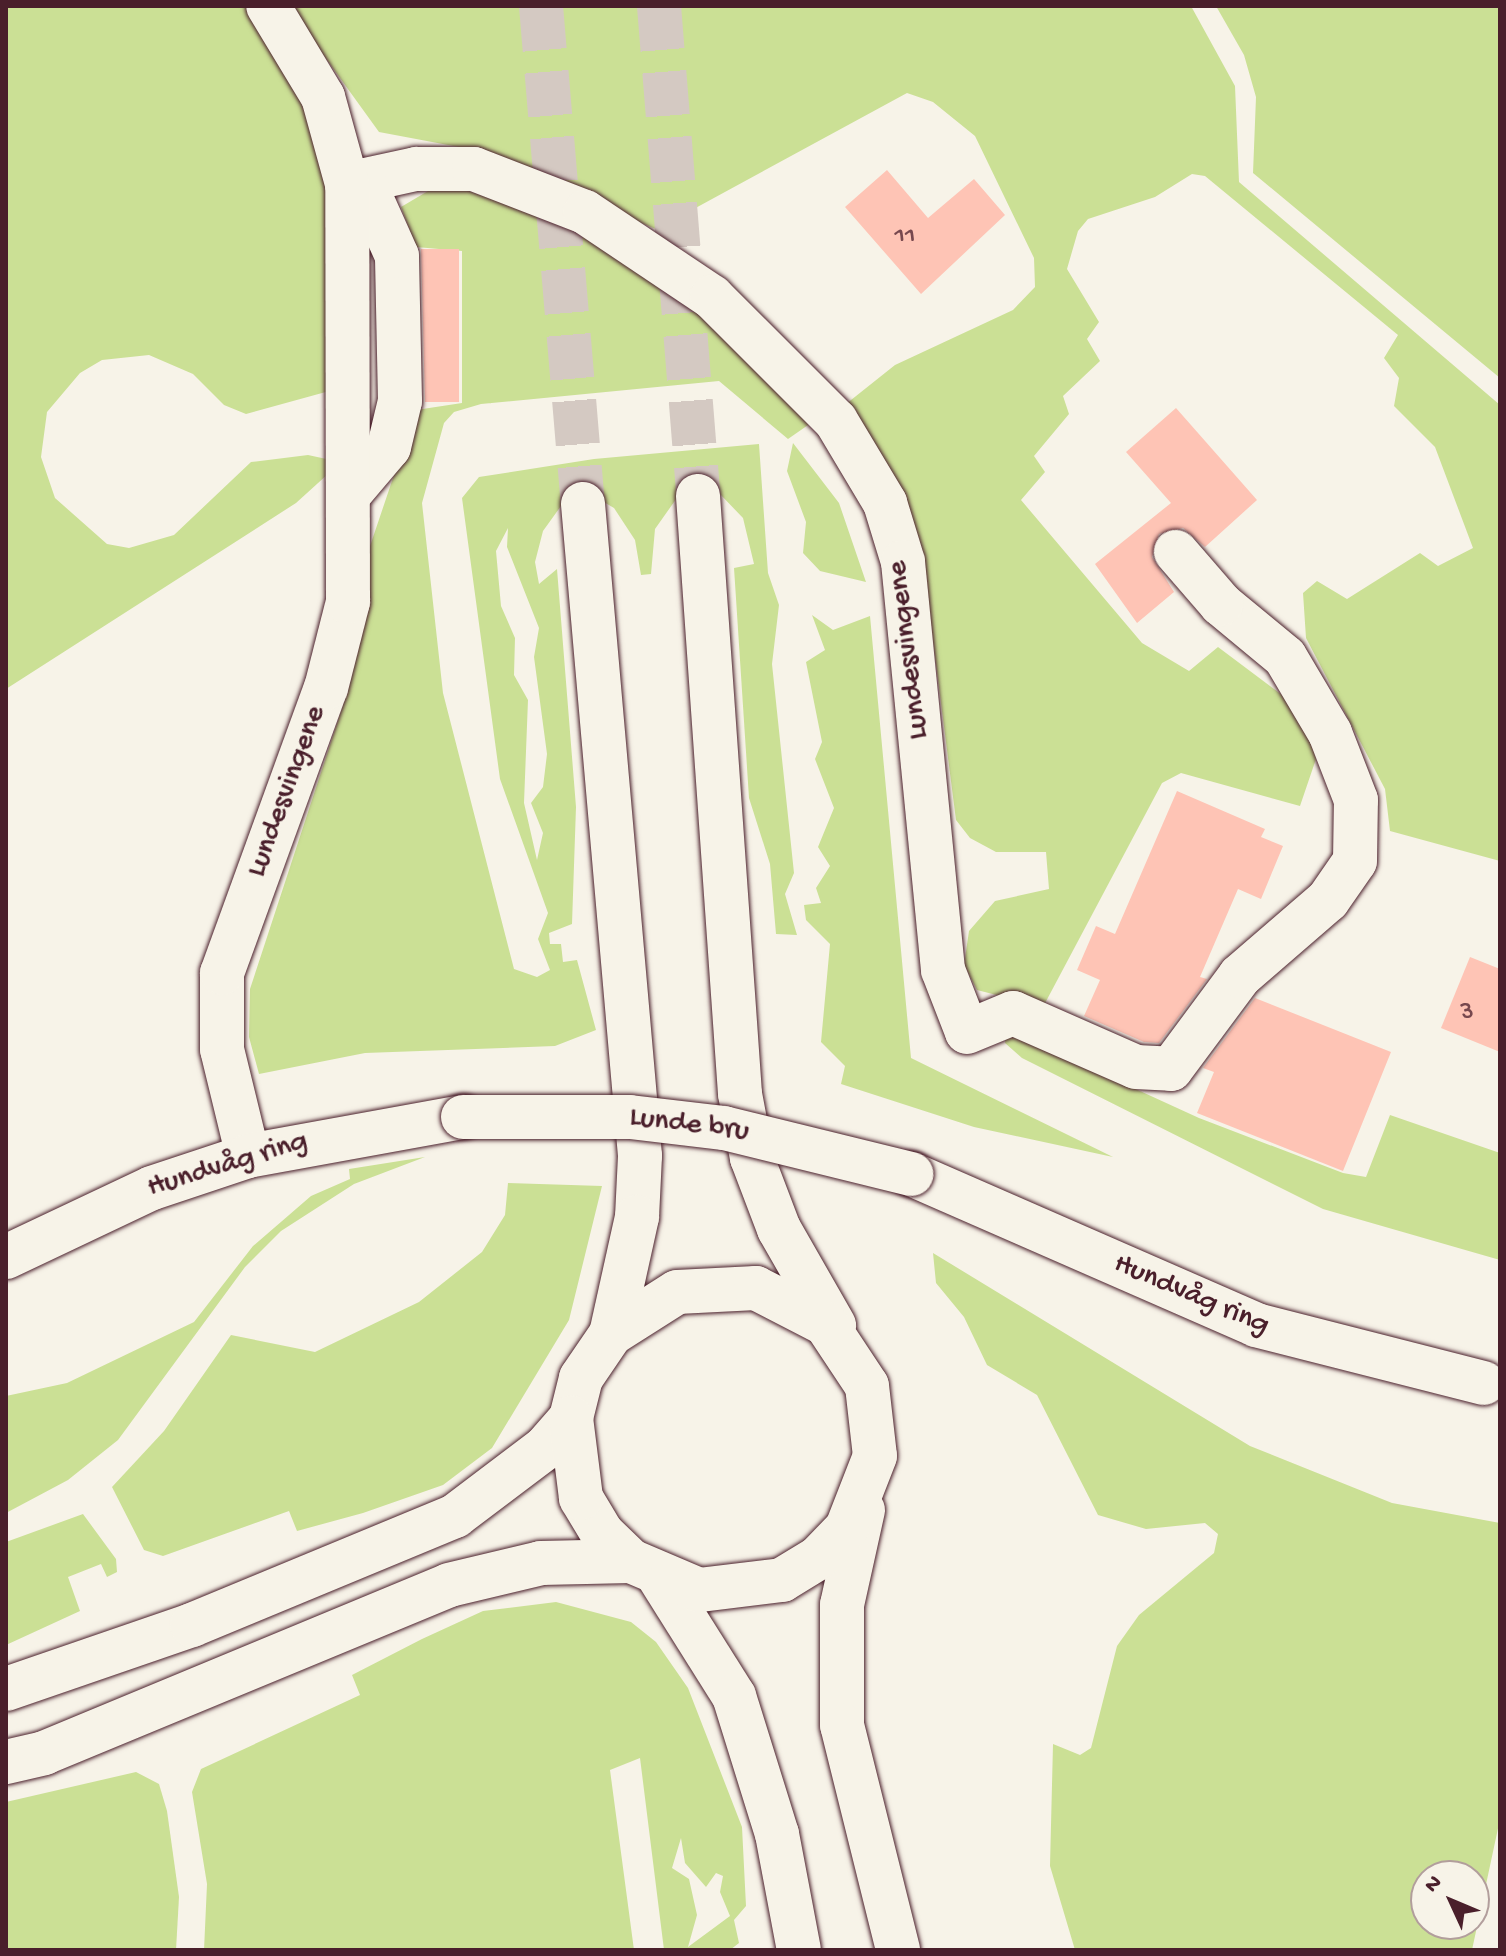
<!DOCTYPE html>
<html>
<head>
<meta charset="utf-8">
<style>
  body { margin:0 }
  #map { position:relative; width:1506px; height:1956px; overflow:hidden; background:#f7f3e8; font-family:"Gochi Hand",sans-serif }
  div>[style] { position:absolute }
  .green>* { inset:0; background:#cbe095 }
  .building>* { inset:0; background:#fec4b5 }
  .highway-tunnel>* { height:44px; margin-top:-22px; transform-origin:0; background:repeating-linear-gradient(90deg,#d4c9c2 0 44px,transparent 0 66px) }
  .roads { filter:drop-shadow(0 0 2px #4a1f2b) drop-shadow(0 0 2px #4a1f2b) }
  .minor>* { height:44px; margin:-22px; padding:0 22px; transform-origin:22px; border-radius:22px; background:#f7f3e8 }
  .major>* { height:44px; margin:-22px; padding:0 22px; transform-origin:22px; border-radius:22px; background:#f7f3e8 }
  .highway>* { height:44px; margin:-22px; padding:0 22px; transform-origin:22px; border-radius:22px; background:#f7f3e8 }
  .bridges { filter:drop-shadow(0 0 2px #4a1f2b) drop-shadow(0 0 2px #4a1f2b) }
  .major-bridge>* { height:44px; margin:-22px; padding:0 22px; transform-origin:22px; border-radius:22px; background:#f7f3e8 }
  span { translate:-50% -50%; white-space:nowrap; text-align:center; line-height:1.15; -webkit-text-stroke:6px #f7f3e8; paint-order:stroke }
  .number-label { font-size:26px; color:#77484e }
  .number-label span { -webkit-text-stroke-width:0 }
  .street-label { font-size:30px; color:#4a1f2b }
  .frame { position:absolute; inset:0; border:8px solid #4a1f2b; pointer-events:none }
  .north { position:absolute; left:1410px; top:1860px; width:80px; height:80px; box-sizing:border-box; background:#f7f3e8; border:2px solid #b29e9c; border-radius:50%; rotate:314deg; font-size:22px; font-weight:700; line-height:32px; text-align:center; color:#4a1f2b }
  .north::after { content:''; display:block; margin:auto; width:28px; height:36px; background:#4a1f2b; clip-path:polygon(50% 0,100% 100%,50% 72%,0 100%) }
</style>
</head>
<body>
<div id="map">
  <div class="green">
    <div style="clip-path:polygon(6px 6px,244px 6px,260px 22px,306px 101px,328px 189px,333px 390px,246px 414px,224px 405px,193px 374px,149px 355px,102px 360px,80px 373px,47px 412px,41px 457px,55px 498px,107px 544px,129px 548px,174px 535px,251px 462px,308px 455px,331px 460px,328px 474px,296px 503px,6px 689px)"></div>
    <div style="clip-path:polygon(288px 6px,1191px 6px,1235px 86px,1239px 182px,1500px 405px,1500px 861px,1390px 831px,1385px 789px,1306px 638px,1303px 593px,1317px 581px,1347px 599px,1420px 553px,1438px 566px,1473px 548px,1435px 447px,1394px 406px,1399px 378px,1384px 358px,1398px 335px,1205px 176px,1192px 174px,1155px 197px,1088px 219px,1078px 231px,1067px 269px,1099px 322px,1087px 339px,1100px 361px,1063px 396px,1069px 414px,1034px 456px,1045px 472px,1021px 500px,1142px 643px,1189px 671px,1218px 647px,1282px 695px,1307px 727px,1316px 759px,1300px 806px,1181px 773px,1162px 783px,1043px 1007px,977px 990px,964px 965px,969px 931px,995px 901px,1049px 889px,1046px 852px,996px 852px,970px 838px,956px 820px,928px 602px,846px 404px,895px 365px,1013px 310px,1035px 287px,1034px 258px,975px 136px,933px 102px,907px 93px,690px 211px,697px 222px,686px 227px,658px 230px,464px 148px,379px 132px)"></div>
    <div style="clip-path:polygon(1216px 6px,1500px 6px,1500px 378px,1253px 173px,1256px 97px,1244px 55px)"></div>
    <div style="clip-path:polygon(evenodd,461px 188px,571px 228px,689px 304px,811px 423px,788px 439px,719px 381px,481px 404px,454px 412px,444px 423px,422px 503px,443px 693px,514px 969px,537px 977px,550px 970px,538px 939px,548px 913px,500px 779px,462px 498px,479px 477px,594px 459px,759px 444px,768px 573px,779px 605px,772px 664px,794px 873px,785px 894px,797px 935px,776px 934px,770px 864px,749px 798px,734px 568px,754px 564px,743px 518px,718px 492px,679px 495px,655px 529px,651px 574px,641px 575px,635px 540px,614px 508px,597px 498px,561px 506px,543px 531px,535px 562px,539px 584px,557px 569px,576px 807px,572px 924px,549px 933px,550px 944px,561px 944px,563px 962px,577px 960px,596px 1030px,555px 1046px,365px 1053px,259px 1074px,249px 1037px,250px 989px,350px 684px,367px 555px,416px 410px,462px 403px,462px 251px,416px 247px,401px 207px,428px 191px,461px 188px,508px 528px,507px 547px,539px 628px,534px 657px,547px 754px,543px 787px,531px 803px,543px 833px,537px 860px,524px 803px,528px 700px,514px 675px,515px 638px,501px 606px,496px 551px,508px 528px)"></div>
    <div style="clip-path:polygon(793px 443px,839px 503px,866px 582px,820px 571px,803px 553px,806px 522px,787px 471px)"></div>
    <div style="clip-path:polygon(812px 615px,833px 630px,870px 616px,911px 1058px,1113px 1157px,974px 1127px,841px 1084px,845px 1066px,821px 1042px,830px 944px,806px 920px,804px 905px,821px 903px,816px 888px,830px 866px,818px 847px,834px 808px,815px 759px,822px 742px,806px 662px,825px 650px)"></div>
    <div style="clip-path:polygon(1007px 1030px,1199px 1118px,1343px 1173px,1366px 1177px,1390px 1115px,1500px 1153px,1500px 1260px,1323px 1209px,1022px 1058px,1005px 1043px)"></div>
    <div style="clip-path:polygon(425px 1157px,354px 1184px,281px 1231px,245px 1267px,118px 1440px,68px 1480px,6px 1513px,6px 1396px,67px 1383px,194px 1322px,253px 1246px,311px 1196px,350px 1179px,349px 1169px)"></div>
    <div style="clip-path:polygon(508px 1183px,602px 1186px,569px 1320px,492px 1448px,443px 1485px,363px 1513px,297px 1531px,289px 1511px,163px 1556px,144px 1550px,112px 1487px,164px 1431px,231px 1335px,315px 1352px,419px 1302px,482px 1252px,505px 1215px)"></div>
    <div style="clip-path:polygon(evenodd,933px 1253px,1250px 1446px,1392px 1503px,1500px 1523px,1500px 1819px,1472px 1950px,1075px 1950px,1050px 1866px,1053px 1744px,1080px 1755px,1091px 1748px,1117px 1646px,1139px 1615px,1214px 1553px,1218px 1534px,1205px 1523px,1146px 1529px,1098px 1515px,1037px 1395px,987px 1365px,964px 1317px,936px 1283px,933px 1253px,1426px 1876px,1474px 1876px,1474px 1924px,1426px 1924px,1426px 1876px)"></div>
    <div style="clip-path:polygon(83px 1514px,116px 1559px,117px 1572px,107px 1577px,101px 1564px,68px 1577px,80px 1611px,6px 1645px,6px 1542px)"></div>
    <div style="clip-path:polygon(evenodd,556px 1602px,631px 1622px,656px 1642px,688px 1688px,742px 1827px,746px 1906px,734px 1920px,739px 1943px,730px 1950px,664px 1950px,640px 1758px,610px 1770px,634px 1950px,204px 1950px,207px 1884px,192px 1792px,201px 1769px,360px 1695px,352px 1675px,422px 1639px,483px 1611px,556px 1602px,681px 1838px,685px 1863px,706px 1887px,716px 1873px,723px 1876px,720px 1892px,730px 1916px,688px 1947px,697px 1915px,689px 1879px,672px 1868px,681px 1838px)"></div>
    <div style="clip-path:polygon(136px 1772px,159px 1784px,167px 1811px,179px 1897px,176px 1950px,6px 1950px,6px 1802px)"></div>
  </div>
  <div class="building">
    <div style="clip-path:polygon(887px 170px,928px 218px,974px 179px,1005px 215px,921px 294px,845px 207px)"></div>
    <div style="clip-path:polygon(421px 249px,459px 249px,459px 402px,425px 402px)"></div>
    <div style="clip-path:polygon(1176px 408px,1257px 500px,1205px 547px,1183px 528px,1159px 534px,1152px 557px,1174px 592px,1137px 623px,1095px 564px,1171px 503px,1126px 452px)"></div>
    <div style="clip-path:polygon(1177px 791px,1265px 829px,1261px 837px,1283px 846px,1261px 899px,1238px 889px,1200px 977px,1207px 979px,1159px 1043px,1144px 1042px,1084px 1016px,1100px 980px,1077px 970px,1096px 926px,1115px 934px)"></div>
    <div style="clip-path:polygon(1470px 957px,1500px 969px,1500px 1052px,1441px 1028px)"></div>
    <div style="clip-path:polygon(1255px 998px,1391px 1052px,1343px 1171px,1197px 1113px,1214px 1072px,1203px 1068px)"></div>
  </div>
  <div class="highway-tunnel">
    <div style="left:541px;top:6px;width:500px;rotate:85.2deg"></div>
    <div style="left:659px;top:6px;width:492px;rotate:85.4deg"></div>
  </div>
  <div class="roads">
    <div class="minor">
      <div style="left:347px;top:184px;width:71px;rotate:-12.3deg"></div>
      <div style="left:416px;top:169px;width:58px"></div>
      <div style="left:474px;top:169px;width:119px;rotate:21.2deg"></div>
      <div style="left:585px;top:212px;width:153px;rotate:33.8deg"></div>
      <div style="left:712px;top:297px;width:175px;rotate:45deg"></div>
      <div style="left:836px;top:421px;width:96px;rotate:59.1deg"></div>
      <div style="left:885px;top:503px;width:62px;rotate:73deg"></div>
      <div style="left:903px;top:562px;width:410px;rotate:84.4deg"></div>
      <div style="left:943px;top:970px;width:66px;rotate:68.8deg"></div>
      <div style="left:967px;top:1032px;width:50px;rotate:-22.4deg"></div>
      <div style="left:1013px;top:1013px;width:134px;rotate:23.7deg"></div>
      <div style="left:1136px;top:1067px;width:35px;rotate:3deg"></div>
      <div style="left:1171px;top:1069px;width:116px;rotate:-53.4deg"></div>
      <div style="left:1240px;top:976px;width:116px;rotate:-40.8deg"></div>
      <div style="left:1328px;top:900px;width:47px;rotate:-55.3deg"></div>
      <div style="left:1355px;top:861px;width:61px;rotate:-89.1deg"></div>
      <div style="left:1356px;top:800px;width:72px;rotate:-111.2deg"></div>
      <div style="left:1330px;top:733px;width:88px;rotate:-120.6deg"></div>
      <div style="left:1285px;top:657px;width:83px;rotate:-140.4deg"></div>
      <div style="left:1221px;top:604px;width:69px;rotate:-130.9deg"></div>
      <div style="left:350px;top:493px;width:60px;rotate:-49.7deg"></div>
      <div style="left:389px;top:447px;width:47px;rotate:-76.6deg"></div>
      <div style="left:400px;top:401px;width:145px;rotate:-91.2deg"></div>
      <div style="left:397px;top:256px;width:83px;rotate:-114.1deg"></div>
      <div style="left:248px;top:1156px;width:110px;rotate:-103.7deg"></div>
      <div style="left:222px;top:1049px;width:76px;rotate:-90deg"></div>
      <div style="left:222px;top:973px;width:303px;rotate:-70deg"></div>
      <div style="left:326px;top:688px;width:89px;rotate:-75.7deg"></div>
      <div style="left:348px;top:602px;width:418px;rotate:-90.1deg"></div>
      <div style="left:347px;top:184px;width:90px;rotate:-105.4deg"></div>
      <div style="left:323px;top:97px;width:106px;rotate:-121.1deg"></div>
    </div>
    <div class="major">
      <div style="left:911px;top:1174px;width:377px;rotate:23.6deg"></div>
      <div style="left:1256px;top:1325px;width:235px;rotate:14.3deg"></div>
      <div style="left:6px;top:1257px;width:161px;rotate:-25.3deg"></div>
      <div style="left:152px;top:1188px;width:101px;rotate:-18.4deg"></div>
      <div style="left:248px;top:1156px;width:219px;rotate:-10.3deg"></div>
    </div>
    <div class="highway">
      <div style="left:698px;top:496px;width:599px;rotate:85.98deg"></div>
      <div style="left:740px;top:1094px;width:65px;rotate:79.4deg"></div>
      <div style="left:752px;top:1158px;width:76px;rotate:69.2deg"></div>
      <div style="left:779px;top:1229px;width:111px;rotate:60.2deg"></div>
      <div style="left:583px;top:504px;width:654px;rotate:85deg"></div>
      <div style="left:640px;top:1156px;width:61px;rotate:92.8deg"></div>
      <div style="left:637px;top:1217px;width:120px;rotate:102.5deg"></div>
      <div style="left:863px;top:1510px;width:97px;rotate:102.5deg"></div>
      <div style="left:842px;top:1605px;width:120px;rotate:90deg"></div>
      <div style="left:842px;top:1725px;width:232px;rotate:76deg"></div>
      <div style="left:659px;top:1577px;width:141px;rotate:57.8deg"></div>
      <div style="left:734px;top:1696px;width:145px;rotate:72.7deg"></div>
      <div style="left:777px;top:1834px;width:118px;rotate:79.3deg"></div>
      <div style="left:6px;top:1689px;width:197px;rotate:-19deg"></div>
      <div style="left:192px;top:1625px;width:285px;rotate:-22.5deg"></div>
      <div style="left:455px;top:1516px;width:113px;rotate:-37.1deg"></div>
      <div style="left:545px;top:1448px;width:40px;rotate:-49deg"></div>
      <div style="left:571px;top:1418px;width:41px;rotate:-76deg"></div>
      <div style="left:581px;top:1378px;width:53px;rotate:-55.7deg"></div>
      <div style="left:611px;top:1334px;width:78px;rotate:-32.5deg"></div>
      <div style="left:677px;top:1292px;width:79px;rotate:-2.9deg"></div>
      <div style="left:756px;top:1288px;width:79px;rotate:27.2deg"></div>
      <div style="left:826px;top:1324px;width:74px;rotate:56.5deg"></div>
      <div style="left:867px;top:1386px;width:70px;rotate:83.5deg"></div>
      <div style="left:875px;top:1456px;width:77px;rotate:111.3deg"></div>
      <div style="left:847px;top:1528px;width:42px;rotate:134deg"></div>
      <div style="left:818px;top:1558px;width:42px;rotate:148.6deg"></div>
      <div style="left:782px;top:1580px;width:84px;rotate:173.1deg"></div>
      <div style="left:699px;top:1590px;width:74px;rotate:-156.9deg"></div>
      <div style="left:631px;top:1561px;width:40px;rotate:-136deg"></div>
      <div style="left:602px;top:1533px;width:41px;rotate:-121deg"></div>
      <div style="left:581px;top:1498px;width:81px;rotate:-97.1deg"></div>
      <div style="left:6px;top:1762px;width:39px;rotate:-13deg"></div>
      <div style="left:44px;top:1753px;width:438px;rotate:-22.5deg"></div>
      <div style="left:449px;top:1585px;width:95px;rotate:-13.4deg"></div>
      <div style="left:541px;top:1563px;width:90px;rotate:-1.3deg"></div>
    </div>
  </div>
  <div class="bridges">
    <div class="major-bridge">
      <div style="left:463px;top:1117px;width:167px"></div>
      <div style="left:630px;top:1117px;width:95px;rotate:6.7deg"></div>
      <div style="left:724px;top:1128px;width:193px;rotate:13.8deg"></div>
    </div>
  </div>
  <div class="number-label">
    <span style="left:905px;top:238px">11</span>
    <span style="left:1467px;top:1014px">3</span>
  </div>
  <div class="street-label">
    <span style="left:910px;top:650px;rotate:-97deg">Lundesvingene</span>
    <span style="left:288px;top:792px;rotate:-70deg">Lundesvingene</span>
    <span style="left:689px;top:1126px;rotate:7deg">Lunde bru</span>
    <span style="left:228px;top:1166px;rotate:-17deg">Hundvåg ring</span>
    <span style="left:1191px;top:1296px;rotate:23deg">Hundvåg ring</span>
  </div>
  <div class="frame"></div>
  <div class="north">N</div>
</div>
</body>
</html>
